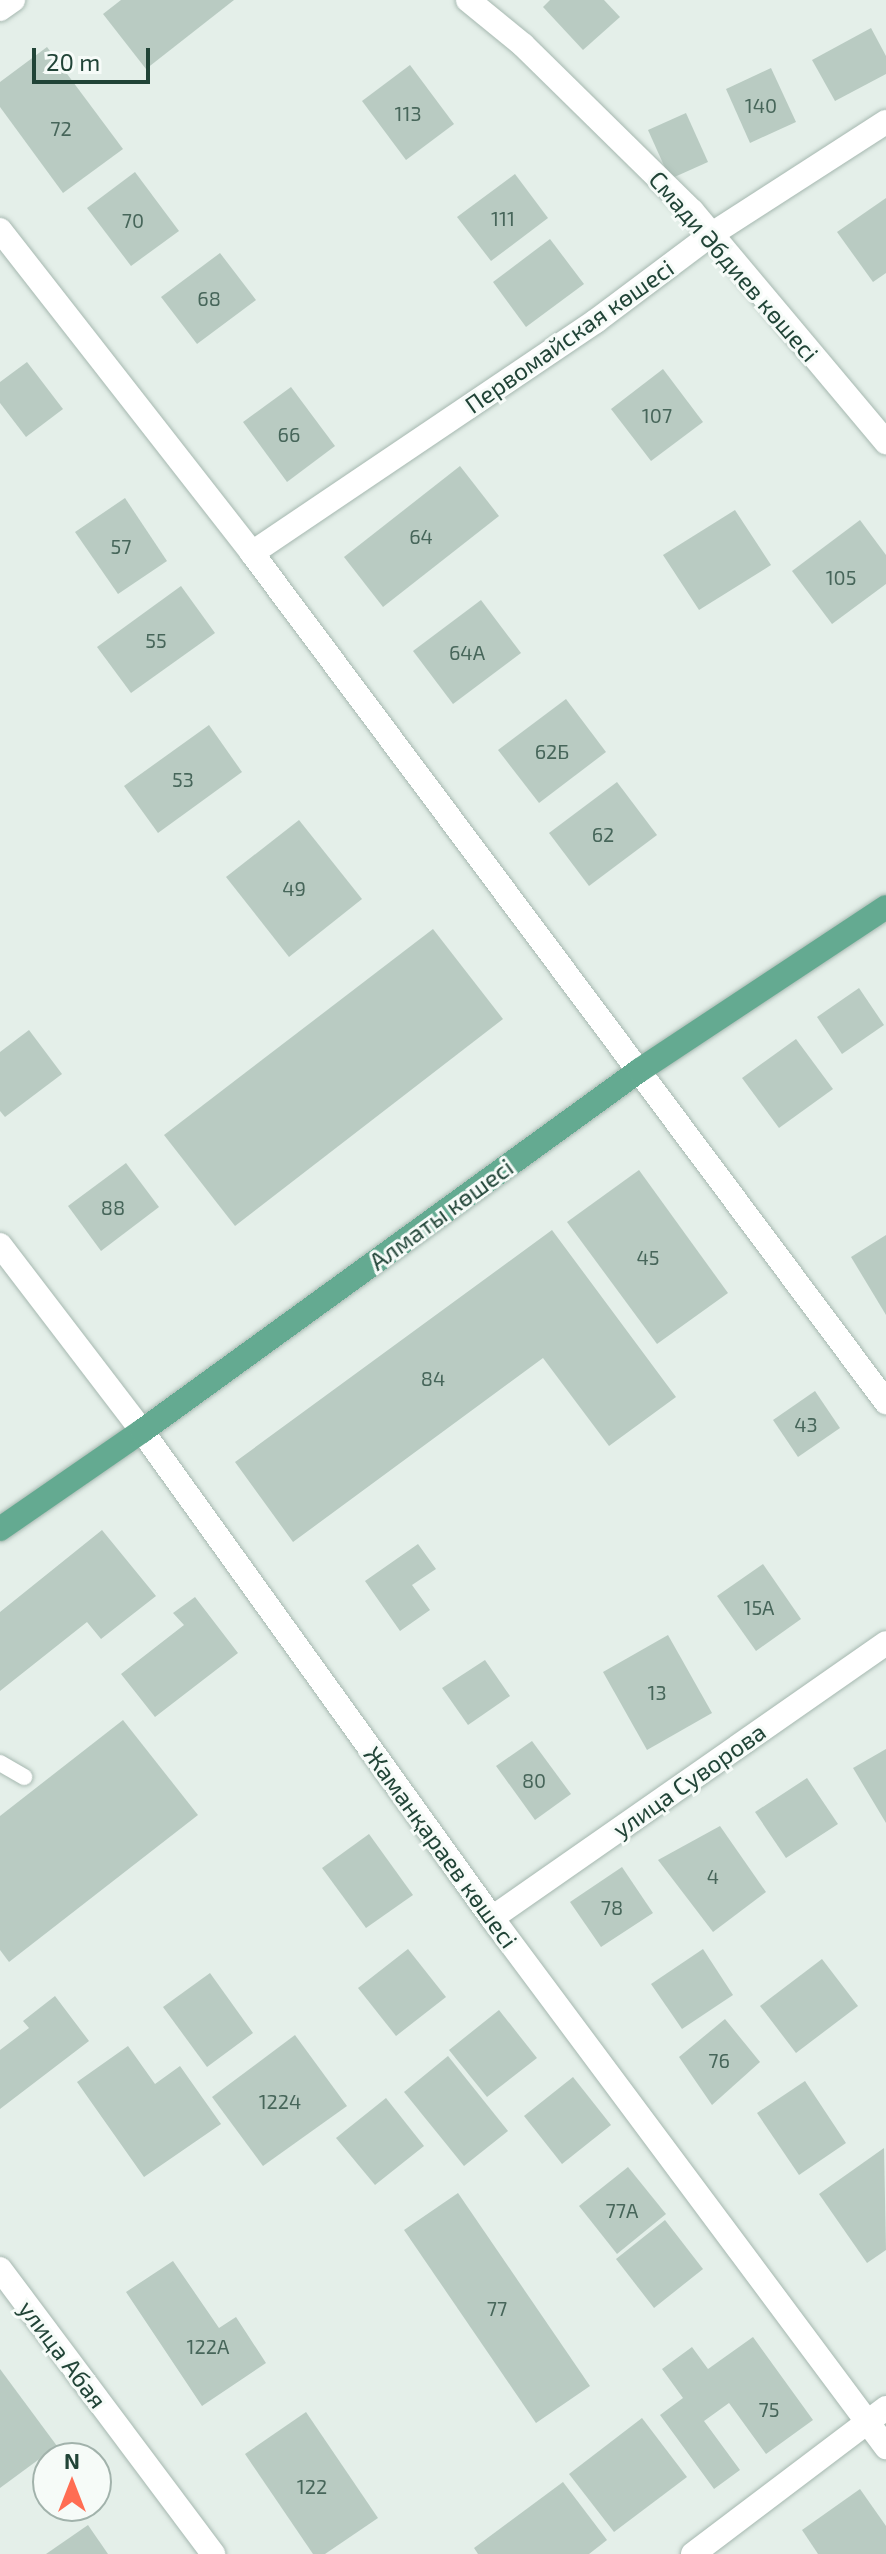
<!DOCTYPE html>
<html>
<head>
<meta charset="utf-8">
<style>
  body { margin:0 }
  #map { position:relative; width:886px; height:2554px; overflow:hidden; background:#e4efe9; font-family:"Exo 2",sans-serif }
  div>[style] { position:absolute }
  .building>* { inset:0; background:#b9cbc2 }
  .roads { filter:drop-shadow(0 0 2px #a6b8b0) drop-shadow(0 0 2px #a6b8b0) }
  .lane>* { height:16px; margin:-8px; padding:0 8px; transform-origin:8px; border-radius:8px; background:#fff }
  .street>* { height:24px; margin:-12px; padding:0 12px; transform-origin:12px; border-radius:12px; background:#fff }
  .secondary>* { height:24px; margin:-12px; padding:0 12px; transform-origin:12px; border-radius:12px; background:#fff }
  .primary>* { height:24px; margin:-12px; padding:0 12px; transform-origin:12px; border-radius:12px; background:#64aa91 }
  span { translate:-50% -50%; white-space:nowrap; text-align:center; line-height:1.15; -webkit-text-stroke:6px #f6fbf8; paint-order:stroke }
  .number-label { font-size:20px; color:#47665a }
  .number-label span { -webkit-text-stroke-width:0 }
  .street-label { font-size:24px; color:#214437 }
  .north { position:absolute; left:32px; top:2442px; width:80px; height:80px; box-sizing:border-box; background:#f6fbf8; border:2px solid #a1b2ab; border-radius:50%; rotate:0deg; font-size:22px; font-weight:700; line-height:32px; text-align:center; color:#214437 }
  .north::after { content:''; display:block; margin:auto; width:28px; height:36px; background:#ff6d53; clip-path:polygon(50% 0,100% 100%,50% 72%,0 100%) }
  .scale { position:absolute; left:32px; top:48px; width:118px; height:36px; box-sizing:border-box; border:4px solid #214437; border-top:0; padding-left:10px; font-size:24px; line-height:28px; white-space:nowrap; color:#214437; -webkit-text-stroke:6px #f6fbf8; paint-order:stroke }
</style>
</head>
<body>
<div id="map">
  <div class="building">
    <div style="clip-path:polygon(121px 0,234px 0,146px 69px,103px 14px)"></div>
    <div style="clip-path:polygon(550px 0,604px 0,620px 17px,583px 50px,543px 7px)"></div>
    <div style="clip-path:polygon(871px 28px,886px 56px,886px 74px,835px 101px,812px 60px)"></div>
    <div style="clip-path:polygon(47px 47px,123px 149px,63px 193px,0 107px,0 82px)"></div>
    <div style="clip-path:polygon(410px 65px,454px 124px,406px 160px,362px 101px)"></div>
    <div style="clip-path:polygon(771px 68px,796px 122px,750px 143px,726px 89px)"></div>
    <div style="clip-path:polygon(686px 113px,708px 162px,670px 179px,648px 130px)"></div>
    <div style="clip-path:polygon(135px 172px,179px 231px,131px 266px,87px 208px)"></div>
    <div style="clip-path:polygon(515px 174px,548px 218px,491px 261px,457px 217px)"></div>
    <div style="clip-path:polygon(886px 198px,886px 273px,873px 282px,837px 232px)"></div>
    <div style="clip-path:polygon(550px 239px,584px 284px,526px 327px,493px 282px)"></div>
    <div style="clip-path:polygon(220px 253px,256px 300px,197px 344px,161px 297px)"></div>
    <div style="clip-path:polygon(27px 362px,63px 409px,26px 437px,0 403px,0 382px)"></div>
    <div style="clip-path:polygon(663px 369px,703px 422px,651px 461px,611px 409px)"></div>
    <div style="clip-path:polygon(291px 387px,335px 446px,287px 482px,243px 422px)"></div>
    <div style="clip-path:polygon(460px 466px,499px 516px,383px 607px,344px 557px)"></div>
    <div style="clip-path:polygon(125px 498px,167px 561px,118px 594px,75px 532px)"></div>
    <div style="clip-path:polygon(735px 510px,771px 565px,699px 610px,663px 555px)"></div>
    <div style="clip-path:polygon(860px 520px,886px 555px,886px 584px,832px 624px,792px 571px)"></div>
    <div style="clip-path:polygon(181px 586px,215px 633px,131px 693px,97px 647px)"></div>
    <div style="clip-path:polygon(481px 600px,521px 653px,453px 704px,413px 651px)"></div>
    <div style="clip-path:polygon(566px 699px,606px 752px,539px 803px,498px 750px)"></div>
    <div style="clip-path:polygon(209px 725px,242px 772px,158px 833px,124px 786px)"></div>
    <div style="clip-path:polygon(617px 782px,657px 835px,589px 886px,549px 833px)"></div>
    <div style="clip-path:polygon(299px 820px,362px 899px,289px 957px,226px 877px)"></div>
    <div style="clip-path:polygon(433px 929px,503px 1019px,235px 1226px,164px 1135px)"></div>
    <div style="clip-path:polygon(859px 988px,884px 1025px,842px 1054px,817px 1017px)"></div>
    <div style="clip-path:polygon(29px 1030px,62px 1074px,5px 1117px,0 1111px,0 1052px)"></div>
    <div style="clip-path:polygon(796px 1039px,833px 1089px,779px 1128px,742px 1078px)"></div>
    <div style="clip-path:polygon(126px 1163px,159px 1207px,101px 1251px,68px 1206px)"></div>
    <div style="clip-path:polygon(639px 1170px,728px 1293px,657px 1344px,567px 1222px)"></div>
    <div style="clip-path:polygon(552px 1230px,676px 1397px,609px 1446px,543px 1358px,293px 1542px,235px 1462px)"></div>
    <div style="clip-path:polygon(886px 1235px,886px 1315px,851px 1257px)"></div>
    <div style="clip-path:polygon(815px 1391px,840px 1428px,798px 1457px,773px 1420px)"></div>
    <div style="clip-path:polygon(102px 1530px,156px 1596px,101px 1639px,87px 1622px,0 1691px,0 1612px)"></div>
    <div style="clip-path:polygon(418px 1544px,436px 1569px,412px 1585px,430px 1610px,400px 1631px,365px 1581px)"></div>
    <div style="clip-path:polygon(763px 1564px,801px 1619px,756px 1651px,717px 1596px)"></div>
    <div style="clip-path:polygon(195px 1597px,238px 1653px,155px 1717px,121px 1674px,184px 1625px,173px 1613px)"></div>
    <div style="clip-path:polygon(668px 1635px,712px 1713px,647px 1750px,603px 1672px)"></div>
    <div style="clip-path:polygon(485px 1660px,510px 1696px,468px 1725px,442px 1688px)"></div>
    <div style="clip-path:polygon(123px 1720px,198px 1815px,9px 1962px,0 1950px,0 1816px)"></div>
    <div style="clip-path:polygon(532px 1741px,571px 1794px,535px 1820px,496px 1766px)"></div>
    <div style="clip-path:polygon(886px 1749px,886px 1823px,853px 1768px)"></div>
    <div style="clip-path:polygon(807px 1778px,838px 1824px,786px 1858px,755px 1812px)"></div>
    <div style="clip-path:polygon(720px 1826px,766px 1892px,713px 1932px,658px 1860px)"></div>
    <div style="clip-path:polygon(369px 1834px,413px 1895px,366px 1928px,322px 1868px)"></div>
    <div style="clip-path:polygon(622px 1867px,653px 1913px,601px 1947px,570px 1902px)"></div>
    <div style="clip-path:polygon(408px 1949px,446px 1997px,396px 2036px,358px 1988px)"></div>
    <div style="clip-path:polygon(703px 1949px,733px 1995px,682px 2029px,651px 1984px)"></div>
    <div style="clip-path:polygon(822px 1959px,858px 2006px,796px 2053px,760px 2006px)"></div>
    <div style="clip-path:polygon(210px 1973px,253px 2033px,207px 2067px,163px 2007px)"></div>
    <div style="clip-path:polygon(55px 1996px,89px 2041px,0 2109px,0 2050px,29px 2028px,23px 2021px)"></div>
    <div style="clip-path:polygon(499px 2010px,537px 2058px,487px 2097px,449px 2050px)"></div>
    <div style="clip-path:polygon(725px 2019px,760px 2062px,712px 2105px,679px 2057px)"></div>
    <div style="clip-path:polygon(295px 2035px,347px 2106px,263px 2166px,212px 2097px)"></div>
    <div style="clip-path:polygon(128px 2046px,155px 2084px,180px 2066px,221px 2124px,144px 2177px,77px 2082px)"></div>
    <div style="clip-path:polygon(448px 2056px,508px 2131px,464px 2166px,404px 2092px)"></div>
    <div style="clip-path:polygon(573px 2077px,611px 2125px,562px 2164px,524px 2116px)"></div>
    <div style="clip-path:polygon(805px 2081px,846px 2143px,799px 2175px,757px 2113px)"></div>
    <div style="clip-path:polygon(386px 2098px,424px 2146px,375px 2185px,336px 2138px)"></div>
    <div style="clip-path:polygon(884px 2148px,886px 2250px,867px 2263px,819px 2194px)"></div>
    <div style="clip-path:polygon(628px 2167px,666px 2214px,617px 2254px,579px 2206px)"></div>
    <div style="clip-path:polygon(458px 2193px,590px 2386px,536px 2423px,404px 2230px)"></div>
    <div style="clip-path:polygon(665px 2220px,703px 2269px,654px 2308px,616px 2259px)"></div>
    <div style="clip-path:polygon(173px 2261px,219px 2328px,236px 2317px,266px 2363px,202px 2406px,126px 2292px)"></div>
    <div style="clip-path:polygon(753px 2337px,813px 2420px,766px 2454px,729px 2403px,704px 2421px,740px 2470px,714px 2489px,660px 2415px,683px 2398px,662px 2369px,692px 2347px,708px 2369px)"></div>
    <div style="clip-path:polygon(0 2369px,57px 2446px,0 2488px)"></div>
    <div style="clip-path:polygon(306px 2412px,378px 2518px,325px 2554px,313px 2554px,245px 2454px)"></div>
    <div style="clip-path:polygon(642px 2418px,687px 2477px,614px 2532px,569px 2474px)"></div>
    <div style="clip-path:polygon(563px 2482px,607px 2540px,589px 2554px,478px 2554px,474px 2548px)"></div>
    <div style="clip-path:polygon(860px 2489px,886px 2526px,886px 2554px,818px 2554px,802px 2530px)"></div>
    <div style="clip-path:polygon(88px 2525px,108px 2554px,46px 2554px)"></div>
  </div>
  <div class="roads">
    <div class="lane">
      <div style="left:0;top:1763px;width:28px;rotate:30deg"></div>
    </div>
    <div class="street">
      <div style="left:468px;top:0;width:71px;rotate:39.3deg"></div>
      <div style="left:523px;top:45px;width:237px;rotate:44.5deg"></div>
      <div style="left:692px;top:211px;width:302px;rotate:50deg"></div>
      <div style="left:0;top:9px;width:16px;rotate:-35deg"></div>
      <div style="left:252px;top:553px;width:415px;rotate:-34deg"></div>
      <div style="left:596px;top:321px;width:145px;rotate:-36.9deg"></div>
      <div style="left:712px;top:234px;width:207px;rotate:-32.8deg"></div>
      <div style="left:0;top:1245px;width:234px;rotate:52.6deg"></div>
      <div style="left:142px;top:1431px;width:600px;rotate:54.3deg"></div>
      <div style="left:492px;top:1918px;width:660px;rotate:53.32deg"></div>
      <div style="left:492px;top:1918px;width:480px;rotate:-34.9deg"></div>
      <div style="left:693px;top:2554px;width:242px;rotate:-37.1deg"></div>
    </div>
    <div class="secondary">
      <div style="left:0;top:230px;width:410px;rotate:52deg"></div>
      <div style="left:252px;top:553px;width:1060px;rotate:53.25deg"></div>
      <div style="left:0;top:2269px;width:356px;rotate:53.2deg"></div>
    </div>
    <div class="primary">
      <div style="left:0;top:1529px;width:173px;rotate:-34.6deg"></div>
      <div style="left:142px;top:1431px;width:615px;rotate:-35.94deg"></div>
      <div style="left:640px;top:1070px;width:295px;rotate:-33.5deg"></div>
    </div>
  </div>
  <div class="number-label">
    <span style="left:761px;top:105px">140</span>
    <span style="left:408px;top:113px">113</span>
    <span style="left:61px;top:128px">72</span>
    <span style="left:503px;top:218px">111</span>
    <span style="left:133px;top:220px">70</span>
    <span style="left:209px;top:298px">68</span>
    <span style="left:657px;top:415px">107</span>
    <span style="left:289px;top:434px">66</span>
    <span style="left:421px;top:536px">64</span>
    <span style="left:121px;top:546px">57</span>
    <span style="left:841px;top:577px">105</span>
    <span style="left:156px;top:640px">55</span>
    <span style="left:467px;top:652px">64А</span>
    <span style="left:552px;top:751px">62Б</span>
    <span style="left:183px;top:779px">53</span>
    <span style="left:603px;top:834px">62</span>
    <span style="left:294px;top:888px">49</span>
    <span style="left:113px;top:1207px">88</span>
    <span style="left:648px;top:1257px">45</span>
    <span style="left:433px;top:1378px">84</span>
    <span style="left:806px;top:1424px">43</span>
    <span style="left:759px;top:1607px">15А</span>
    <span style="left:657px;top:1692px">13</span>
    <span style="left:534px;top:1780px">80</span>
    <span style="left:713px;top:1876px">4</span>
    <span style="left:612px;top:1907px">78</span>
    <span style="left:719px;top:2060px">76</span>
    <span style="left:280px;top:2101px">1224</span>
    <span style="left:622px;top:2210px">77А</span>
    <span style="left:497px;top:2308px">77</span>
    <span style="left:208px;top:2346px">122А</span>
    <span style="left:769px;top:2409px">75</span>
    <span style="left:312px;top:2486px">122</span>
  </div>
  <div class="street-label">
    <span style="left:734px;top:266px;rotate:49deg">Смади Әбдиев көшесі</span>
    <span style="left:569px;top:336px;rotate:-35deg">Первомайская көшесі</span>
    <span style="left:441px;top:1214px;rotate:-36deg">Алматы көшесі</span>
    <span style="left:689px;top:1780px;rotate:-35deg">улица Суворова</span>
    <span style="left:441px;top:1847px;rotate:54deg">Жаманқараев көшесі</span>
    <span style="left:63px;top:2354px;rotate:53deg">улица Абая</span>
  </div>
  <div class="north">N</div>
  <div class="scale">20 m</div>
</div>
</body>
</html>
